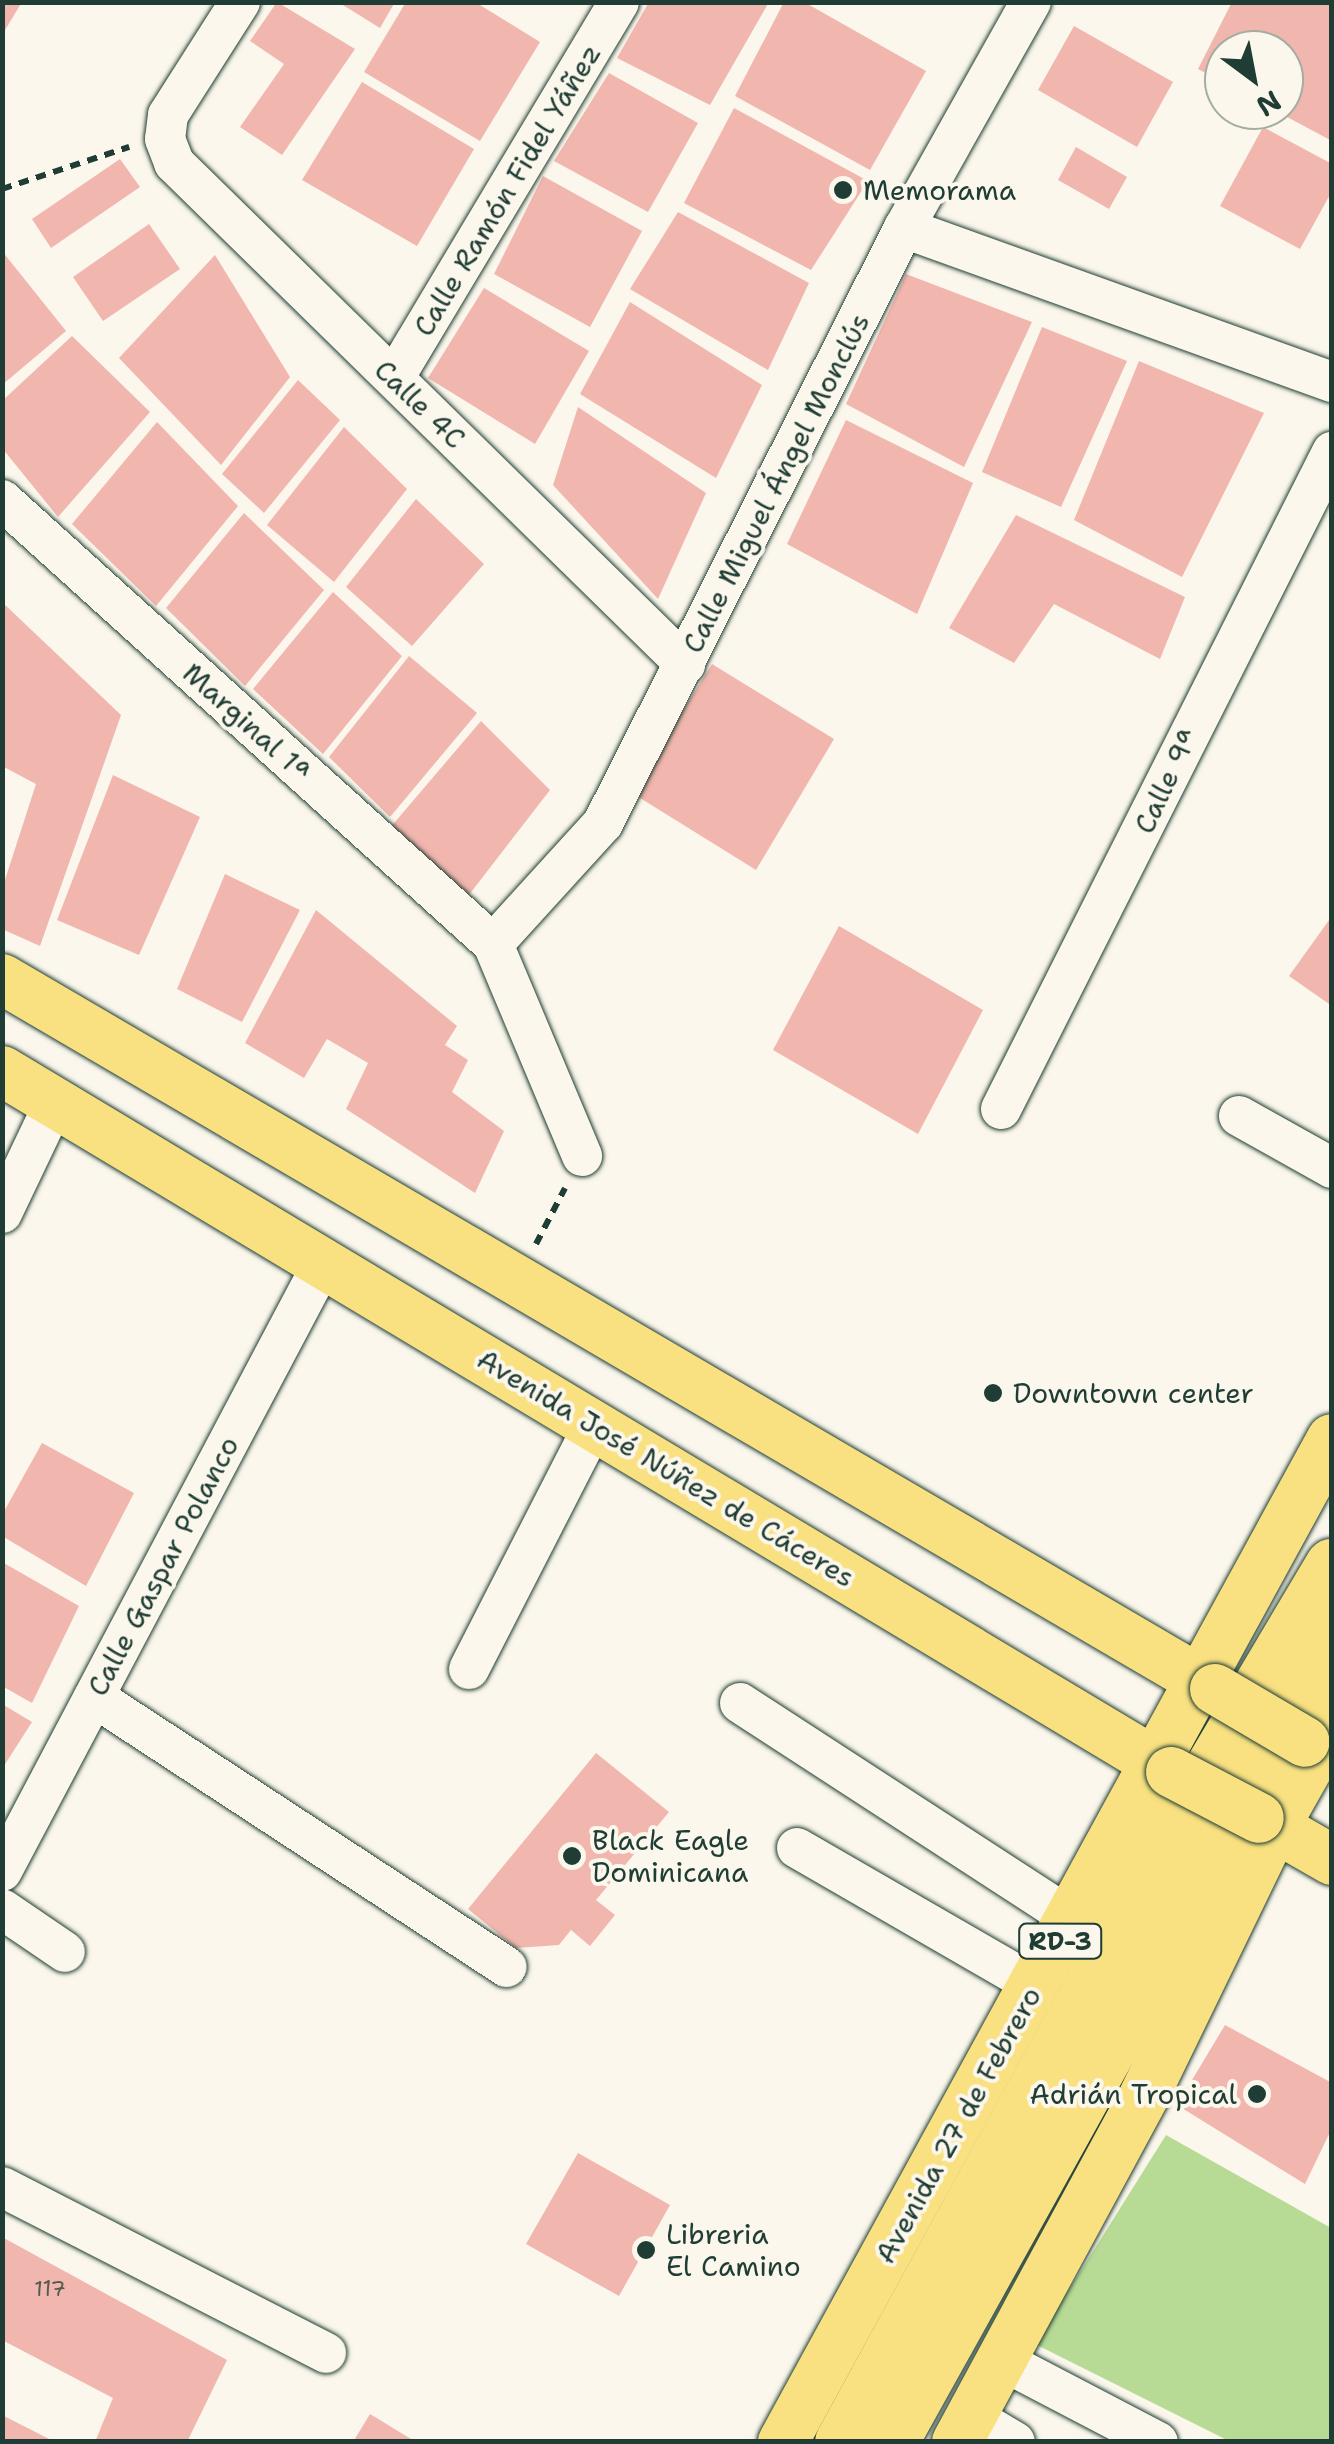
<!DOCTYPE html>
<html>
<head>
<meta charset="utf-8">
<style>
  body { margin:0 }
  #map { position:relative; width:1334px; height:2444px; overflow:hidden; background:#fbf7ec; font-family:"Shantell Sans",sans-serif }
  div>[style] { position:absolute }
  .green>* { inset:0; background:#b7db95 }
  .building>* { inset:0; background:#f1b6ae }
  .path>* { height:6px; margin-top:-3px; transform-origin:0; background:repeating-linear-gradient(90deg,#1f3d34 0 10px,transparent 0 18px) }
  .roads { filter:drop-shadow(0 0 2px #1f3d34) drop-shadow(0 0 2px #1f3d34) }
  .minor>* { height:40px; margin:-20px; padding:0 20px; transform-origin:20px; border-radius:20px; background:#fbf7ec }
  .major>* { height:50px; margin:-25px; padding:0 25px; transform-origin:25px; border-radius:25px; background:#f9e181 }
  .highway>* { height:55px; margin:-27.5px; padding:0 27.5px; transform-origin:27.5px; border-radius:27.5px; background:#f9e181 }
  .bridges { filter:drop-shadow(0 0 2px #1f3d34) drop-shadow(0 0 2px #1f3d34) }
  .major-bridge>* { height:50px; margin:-25px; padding:0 25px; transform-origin:25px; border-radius:25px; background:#f9e181 }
  .dots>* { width:28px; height:28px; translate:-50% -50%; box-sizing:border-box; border:5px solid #fbf7ec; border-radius:50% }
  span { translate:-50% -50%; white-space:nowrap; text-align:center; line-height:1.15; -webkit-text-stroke:8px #fbf7ec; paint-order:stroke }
  .number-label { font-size:22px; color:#545b52 }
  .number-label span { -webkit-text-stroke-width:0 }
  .shield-label span { padding:2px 8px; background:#fbf7ec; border:2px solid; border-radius:8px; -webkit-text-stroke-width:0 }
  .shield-label { font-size:25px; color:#1f3d34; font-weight:700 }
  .street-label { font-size:28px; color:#1f3d34 }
  .poi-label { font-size:28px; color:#1f3d34 }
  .left { translate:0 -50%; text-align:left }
  .right { translate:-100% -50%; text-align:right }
  .frame { position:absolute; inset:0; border:5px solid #1f3d34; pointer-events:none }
  .north { position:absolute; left:1204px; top:30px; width:100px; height:100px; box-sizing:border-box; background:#fbf7ec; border:2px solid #a3ada2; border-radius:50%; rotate:148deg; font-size:28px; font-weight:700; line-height:40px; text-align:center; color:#1f3d34 }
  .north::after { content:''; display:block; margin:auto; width:35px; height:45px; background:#1f3d34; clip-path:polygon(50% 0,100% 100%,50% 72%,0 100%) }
</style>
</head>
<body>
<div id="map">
  <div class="green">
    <div style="clip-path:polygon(1166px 2135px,1331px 2228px,1331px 2441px,1229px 2441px,1035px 2344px)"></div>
  </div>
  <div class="building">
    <div style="clip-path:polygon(2px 2px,22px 2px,2px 35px)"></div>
    <div style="clip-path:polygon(277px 2px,355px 49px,282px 155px,240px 127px,284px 64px,250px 41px)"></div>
    <div style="clip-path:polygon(338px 2px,395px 2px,380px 28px)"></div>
    <div style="clip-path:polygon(406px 2px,475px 2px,540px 42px,480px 141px,364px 72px)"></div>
    <div style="clip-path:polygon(649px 2px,769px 2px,710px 105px,617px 58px)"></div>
    <div style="clip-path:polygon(784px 2px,804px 2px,926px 71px,870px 170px,735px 96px)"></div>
    <div style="clip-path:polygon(1232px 2px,1332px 2px,1332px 141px,1274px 110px,1284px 110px,1284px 50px,1224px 50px,1224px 83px,1198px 69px)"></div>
    <div style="clip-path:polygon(1074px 26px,1173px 82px,1137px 147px,1038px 90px)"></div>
    <div style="clip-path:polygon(609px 73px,698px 123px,648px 212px,554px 161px)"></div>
    <div style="clip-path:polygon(362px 82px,474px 149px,417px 246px,302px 180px)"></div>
    <div style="clip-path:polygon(734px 108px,868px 181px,811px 270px,684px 203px)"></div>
    <div style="clip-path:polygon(1263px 127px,1332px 164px,1332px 191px,1300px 249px,1220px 206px)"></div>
    <div style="clip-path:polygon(1076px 147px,1127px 177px,1109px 209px,1058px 180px)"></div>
    <div style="clip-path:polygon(120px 159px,140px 187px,51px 248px,32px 219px)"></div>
    <div style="clip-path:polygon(543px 176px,642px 231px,590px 327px,494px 274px)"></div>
    <div style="clip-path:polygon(678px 212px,809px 283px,768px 370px,630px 289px)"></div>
    <div style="clip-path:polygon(149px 224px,180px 269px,103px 321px,73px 277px)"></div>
    <div style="clip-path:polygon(2px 251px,66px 331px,2px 385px)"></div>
    <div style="clip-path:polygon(215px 255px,290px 377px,221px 465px,119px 358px)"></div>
    <div style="clip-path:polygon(906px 274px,1032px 322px,964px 467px,846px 404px)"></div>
    <div style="clip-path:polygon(484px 288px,589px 351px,535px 444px,428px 378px)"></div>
    <div style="clip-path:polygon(630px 302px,762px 385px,716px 478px,580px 394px)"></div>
    <div style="clip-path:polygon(1042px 327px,1127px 361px,1061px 507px,982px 472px)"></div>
    <div style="clip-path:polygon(72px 336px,150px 412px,58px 517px,2px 448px,2px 401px)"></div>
    <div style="clip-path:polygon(1139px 361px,1264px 413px,1182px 577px,1074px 520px)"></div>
    <div style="clip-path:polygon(298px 380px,340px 420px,264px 513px,222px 474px)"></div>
    <div style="clip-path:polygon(578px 407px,706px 493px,658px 599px,553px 485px)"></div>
    <div style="clip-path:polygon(846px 420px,973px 483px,917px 614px,787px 544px)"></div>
    <div style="clip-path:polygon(157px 422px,238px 506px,156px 606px,72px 524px)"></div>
    <div style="clip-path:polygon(344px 427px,407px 489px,334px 582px,267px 525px)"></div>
    <div style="clip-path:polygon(416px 499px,484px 564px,412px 646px,346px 587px)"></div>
    <div style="clip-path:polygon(244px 513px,324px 590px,245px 686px,166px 608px)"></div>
    <div style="clip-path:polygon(1016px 515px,1185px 597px,1160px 659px,1054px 604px,1014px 663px,949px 628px)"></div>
    <div style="clip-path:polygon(333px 592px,402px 656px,323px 754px,253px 689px)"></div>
    <div style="clip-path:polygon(2px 602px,121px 715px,40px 946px,2px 929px,2px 889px,36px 784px,2px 766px)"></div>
    <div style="clip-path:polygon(409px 656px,477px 713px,390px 817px,329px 757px)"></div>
    <div style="clip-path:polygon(712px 664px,834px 739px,756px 870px,632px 793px)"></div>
    <div style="clip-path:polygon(481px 721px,550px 790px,465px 900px,389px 829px)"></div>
    <div style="clip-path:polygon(113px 775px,200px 817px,139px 955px,57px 920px)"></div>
    <div style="clip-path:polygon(225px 874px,300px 910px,242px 1022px,177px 989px)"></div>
    <div style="clip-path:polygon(316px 910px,457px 1026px,445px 1045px,468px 1060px,452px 1092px,504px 1131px,475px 1193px,346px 1109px,368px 1063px,327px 1039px,304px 1078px,245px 1043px)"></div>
    <div style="clip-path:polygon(1332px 916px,1332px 1006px,1289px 976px)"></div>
    <div style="clip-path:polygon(839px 926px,983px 1010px,918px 1134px,773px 1050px)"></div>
    <div style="clip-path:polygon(42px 1443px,134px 1493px,86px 1586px,2px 1536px,2px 1515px)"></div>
    <div style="clip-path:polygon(2px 1562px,79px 1606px,32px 1703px,2px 1686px)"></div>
    <div style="clip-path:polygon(2px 1704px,32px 1722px,2px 1769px)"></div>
    <div style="clip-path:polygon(596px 1753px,669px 1812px,596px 1900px,615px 1915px,590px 1946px,571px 1930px,559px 1945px,516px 1948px,468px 1909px)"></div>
    <div style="clip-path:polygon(1225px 2025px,1332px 2083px,1332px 2128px,1305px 2184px,1177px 2105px)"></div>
    <div style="clip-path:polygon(578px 2153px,670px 2205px,619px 2296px,526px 2244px)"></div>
    <div style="clip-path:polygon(2px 2237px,227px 2360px,187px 2442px,95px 2442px,113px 2398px,2px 2340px)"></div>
    <div style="clip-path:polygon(370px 2414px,416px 2442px,353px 2442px)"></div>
    <div style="clip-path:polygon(2px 2415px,55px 2442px,2px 2442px)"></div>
  </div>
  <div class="path">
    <div style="left:2px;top:189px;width:134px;rotate:-18.3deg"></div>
    <div style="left:536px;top:1244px;width:63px;rotate:-62.6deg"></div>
  </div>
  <div class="roads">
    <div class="minor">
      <div style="left:240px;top:2px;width:134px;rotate:122.5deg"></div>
      <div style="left:168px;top:115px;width:24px;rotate:97deg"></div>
      <div style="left:165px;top:139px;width:26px;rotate:69deg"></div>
      <div style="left:174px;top:163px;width:716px;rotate:44.43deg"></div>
      <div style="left:904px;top:228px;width:455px;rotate:19.8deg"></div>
      <div style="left:394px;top:378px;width:438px;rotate:-59.1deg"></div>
      <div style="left:2px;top:500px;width:662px;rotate:42.12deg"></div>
      <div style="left:493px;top:944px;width:230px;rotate:67.2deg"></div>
      <div style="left:493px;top:944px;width:164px;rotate:-47.7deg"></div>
      <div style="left:603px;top:823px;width:667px;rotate:-63.17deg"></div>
      <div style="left:904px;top:228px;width:259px;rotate:-60.7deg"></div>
      <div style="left:1001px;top:1109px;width:736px;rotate:-63.26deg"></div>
      <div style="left:1239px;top:1116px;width:107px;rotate:29.2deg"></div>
      <div style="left:2px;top:1213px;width:123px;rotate:-64.5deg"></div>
      <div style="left:469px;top:1669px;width:274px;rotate:-62.9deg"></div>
      <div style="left:94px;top:1697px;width:493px;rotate:33.2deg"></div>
      <div style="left:740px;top:1703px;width:396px;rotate:33deg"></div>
      <div style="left:797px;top:1848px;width:276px;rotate:30deg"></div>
      <div style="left:2px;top:1871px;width:690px;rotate:-62.17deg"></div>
      <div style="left:2px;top:1909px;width:76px;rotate:34.3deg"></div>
      <div style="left:2px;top:2187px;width:364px;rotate:27.1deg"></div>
      <div style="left:1001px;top:2360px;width:177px;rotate:27.6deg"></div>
      <div style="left:971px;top:2416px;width:51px;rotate:30.6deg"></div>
    </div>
    <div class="major">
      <div style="left:2px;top:979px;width:1406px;rotate:30.34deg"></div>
      <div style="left:2px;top:1071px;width:1363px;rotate:30.95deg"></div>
      <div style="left:1259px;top:1818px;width:84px;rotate:29.9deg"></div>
      <div style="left:783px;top:2442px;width:1143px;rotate:-61.31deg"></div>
      <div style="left:957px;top:2442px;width:396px;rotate:-61.6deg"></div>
      <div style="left:1145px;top:2094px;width:298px;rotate:-64.1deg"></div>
      <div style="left:1275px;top:1826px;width:116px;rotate:-60.6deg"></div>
    </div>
    <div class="highway">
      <div style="left:842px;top:2442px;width:728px;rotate:-61.36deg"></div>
      <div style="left:1191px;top:1803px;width:276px;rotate:-59.3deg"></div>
      <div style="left:890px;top:2442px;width:910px;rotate:-60.96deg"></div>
    </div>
  </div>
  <div class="bridges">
    <div class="major-bridge">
      <div style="left:1215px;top:1689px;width:104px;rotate:30.5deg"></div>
      <div style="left:1171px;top:1772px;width:99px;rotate:27.6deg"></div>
    </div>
  </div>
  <div class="dots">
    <div style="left:843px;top:190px;background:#1f3d34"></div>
    <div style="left:993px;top:1393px;background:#1f3d34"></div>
    <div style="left:572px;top:1856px;background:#1f3d34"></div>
    <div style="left:1257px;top:2094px;background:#1f3d34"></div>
    <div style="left:646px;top:2250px;background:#1f3d34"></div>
  </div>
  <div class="number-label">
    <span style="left:50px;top:2289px">117</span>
  </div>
  <div class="shield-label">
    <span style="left:1060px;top:1941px">RD-3</span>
  </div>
  <div class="street-label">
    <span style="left:507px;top:190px;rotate:-59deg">Calle Ramón Fidel Yáñez</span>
    <span style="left:420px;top:404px;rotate:44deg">Calle 4C</span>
    <span style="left:776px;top:483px;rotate:-63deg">Calle Miguel Ángel Monclús</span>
    <span style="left:247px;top:722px;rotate:42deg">Marginal 1ª</span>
    <span style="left:1166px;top:781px;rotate:-65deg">Calle 9ª</span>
    <span style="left:666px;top:1468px;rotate:31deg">Avenida José Núñez de Cáceres</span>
    <span style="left:163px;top:1566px;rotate:-62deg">Calle Gaspar Polanco</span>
    <span style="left:958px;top:2125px;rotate:-61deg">Avenida 27 de Febrero</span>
  </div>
  <div class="poi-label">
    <span class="left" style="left:863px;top:190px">Memorama</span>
    <span class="left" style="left:1013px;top:1393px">Downtown center</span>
    <span class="left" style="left:592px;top:1856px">Black Eagle<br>Dominicana</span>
    <span class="right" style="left:1237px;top:2094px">Adrián Tropical</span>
    <span class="left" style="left:666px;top:2250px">Libreria<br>El Camino</span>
  </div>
  <div class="frame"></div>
  <div class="north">N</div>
</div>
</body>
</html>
